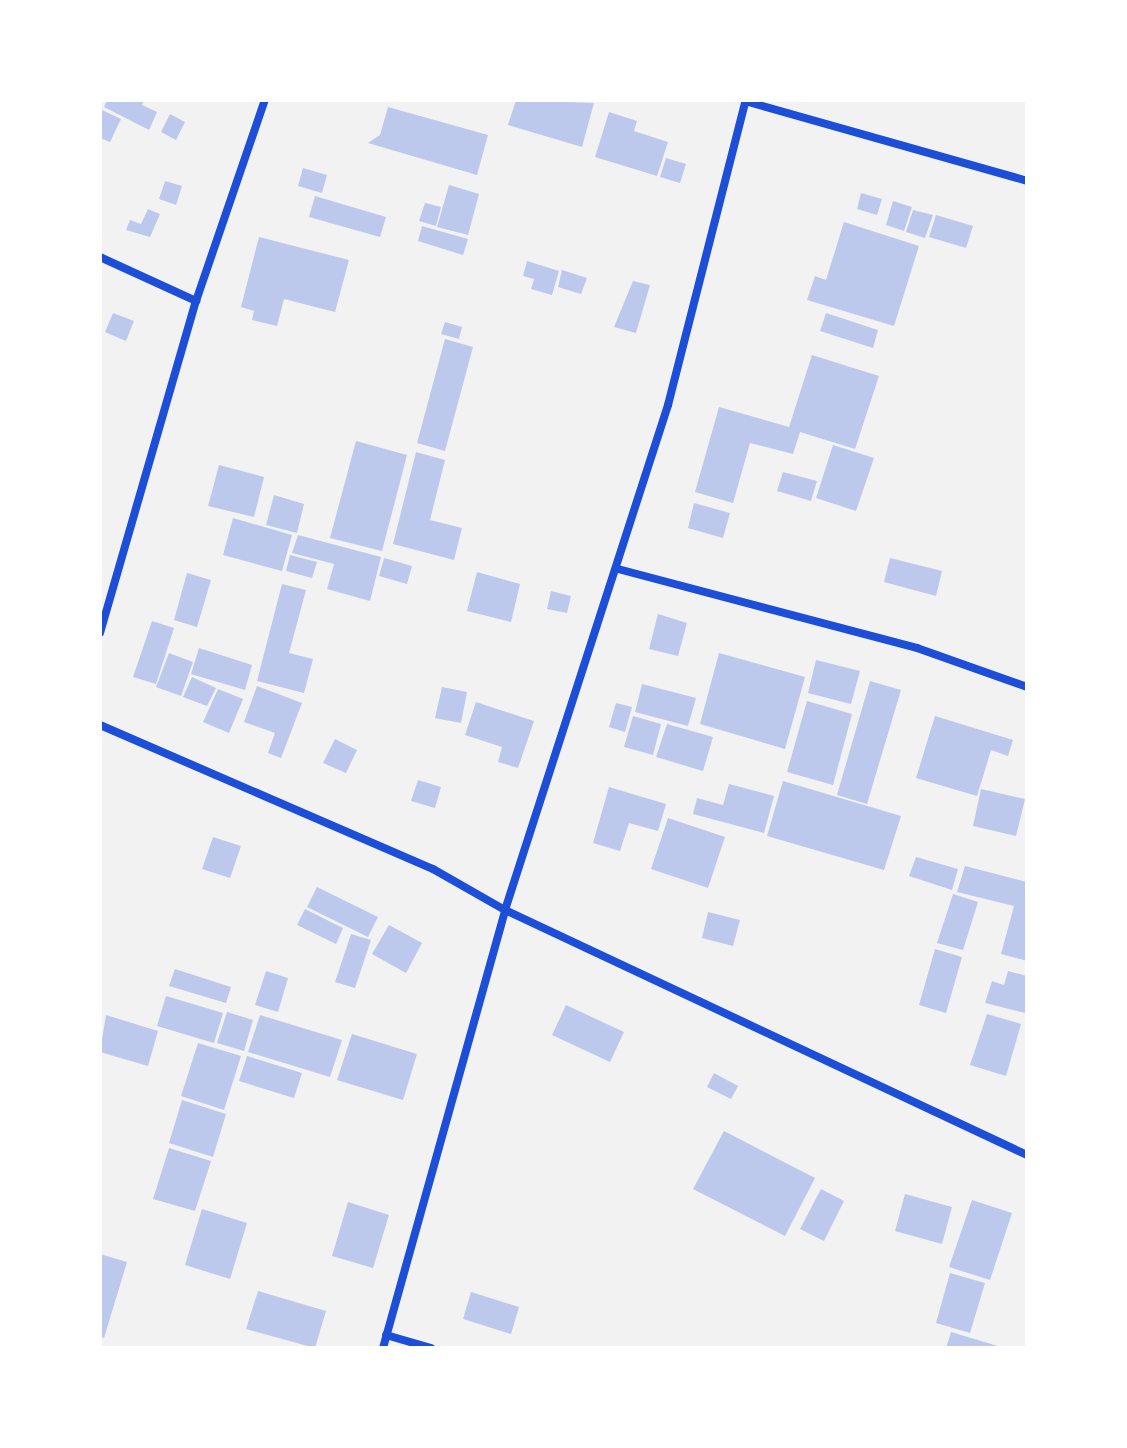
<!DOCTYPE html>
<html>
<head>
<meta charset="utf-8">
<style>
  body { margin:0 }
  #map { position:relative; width:1127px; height:1448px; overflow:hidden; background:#f2f2f2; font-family:"Space Grotesk",sans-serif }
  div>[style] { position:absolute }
  .building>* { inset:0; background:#bdc9ec }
  .minor>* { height:8px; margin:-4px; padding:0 4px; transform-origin:4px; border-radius:4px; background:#1d4ed8 }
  span { translate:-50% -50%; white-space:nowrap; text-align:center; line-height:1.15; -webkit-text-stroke:8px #fff; paint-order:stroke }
  .frame { position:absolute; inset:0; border:102px solid #fff; pointer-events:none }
</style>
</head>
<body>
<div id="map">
  <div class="building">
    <div style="clip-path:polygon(107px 100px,144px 100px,142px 105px,157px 112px,149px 130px,104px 107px)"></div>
    <div style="clip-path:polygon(516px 100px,594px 103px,582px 147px,508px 125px)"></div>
    <div style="clip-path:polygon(388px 107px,488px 135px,477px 175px,368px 143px,380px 135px)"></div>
    <div style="clip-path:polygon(100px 109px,121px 119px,110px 142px,100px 138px)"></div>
    <div style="clip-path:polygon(609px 112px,637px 121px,634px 131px,668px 142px,657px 176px,595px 157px)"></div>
    <div style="clip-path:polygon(170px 114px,185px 122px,176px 140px,161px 132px)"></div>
    <div style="clip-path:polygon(666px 158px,686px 164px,680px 183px,660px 177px)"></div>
    <div style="clip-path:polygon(303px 168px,327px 175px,322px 193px,298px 186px)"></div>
    <div style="clip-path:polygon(165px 181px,182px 186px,176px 205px,159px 199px)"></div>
    <div style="clip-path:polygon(449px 185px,479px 194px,468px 235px,437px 227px)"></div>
    <div style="clip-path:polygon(861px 193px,882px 199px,877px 215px,857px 209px)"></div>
    <div style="clip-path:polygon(315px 196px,386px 217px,380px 237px,309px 217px)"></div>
    <div style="clip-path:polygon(893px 201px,912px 207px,904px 231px,886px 225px)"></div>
    <div style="clip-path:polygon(425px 203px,441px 207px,436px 226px,419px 221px)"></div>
    <div style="clip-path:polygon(148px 209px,160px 214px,150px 237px,126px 230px,130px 220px,141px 224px)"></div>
    <div style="clip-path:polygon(913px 210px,933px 215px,925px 238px,906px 232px)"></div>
    <div style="clip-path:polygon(936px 215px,973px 226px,966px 248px,929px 237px)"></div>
    <div style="clip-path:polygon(844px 222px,919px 246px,894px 326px,807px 300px,815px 276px,826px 280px)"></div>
    <div style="clip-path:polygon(422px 226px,468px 239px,463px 255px,418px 241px)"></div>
    <div style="clip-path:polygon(259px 237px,349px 260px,335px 312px,284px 299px,277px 326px,252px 320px,254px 311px,241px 307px)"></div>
    <div style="clip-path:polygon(527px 261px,559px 271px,552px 295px,531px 289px,534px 279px,523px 276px)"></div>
    <div style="clip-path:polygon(562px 270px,587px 278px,581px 294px,558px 287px)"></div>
    <div style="clip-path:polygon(633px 281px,650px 285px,636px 333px,614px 327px)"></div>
    <div style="clip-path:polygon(113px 313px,134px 321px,126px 341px,105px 332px)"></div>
    <div style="clip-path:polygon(826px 313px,878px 330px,873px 348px,820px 331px)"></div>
    <div style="clip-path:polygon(445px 322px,462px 327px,459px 339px,441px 334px)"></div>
    <div style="clip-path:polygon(445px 339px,473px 347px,445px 451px,417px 443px)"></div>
    <div style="clip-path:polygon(812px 355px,879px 376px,855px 449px,800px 432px,793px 454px,750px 443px,733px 503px,695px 492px,719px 407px,789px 427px)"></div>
    <div style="clip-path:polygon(356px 441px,407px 455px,382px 551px,330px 538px)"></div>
    <div style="clip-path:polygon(833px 445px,874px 458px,856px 511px,816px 498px)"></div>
    <div style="clip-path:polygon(416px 452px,445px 460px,430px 520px,462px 528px,454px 560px,393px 544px)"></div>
    <div style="clip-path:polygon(219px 465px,264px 477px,254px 517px,208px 506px)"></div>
    <div style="clip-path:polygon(783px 472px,817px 481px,811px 501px,777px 491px)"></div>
    <div style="clip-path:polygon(274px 495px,304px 504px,297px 533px,266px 525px)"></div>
    <div style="clip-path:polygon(694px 503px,730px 513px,723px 538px,688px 528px)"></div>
    <div style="clip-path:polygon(233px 518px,292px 535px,282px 571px,223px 555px)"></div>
    <div style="clip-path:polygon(298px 535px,381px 557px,370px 601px,327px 589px,334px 564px,292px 553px)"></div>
    <div style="clip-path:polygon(290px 555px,317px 562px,312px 578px,286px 571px)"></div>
    <div style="clip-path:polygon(384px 558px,412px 566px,407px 584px,379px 576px)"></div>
    <div style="clip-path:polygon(890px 558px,942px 571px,936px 596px,884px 582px)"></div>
    <div style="clip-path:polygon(477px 572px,520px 584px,511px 622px,467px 611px)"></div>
    <div style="clip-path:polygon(187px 573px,211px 580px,197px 627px,174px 620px)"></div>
    <div style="clip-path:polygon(282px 584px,306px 590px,289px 653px,313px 659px,304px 693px,257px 681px)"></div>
    <div style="clip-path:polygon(551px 591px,571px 596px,567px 613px,547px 609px)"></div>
    <div style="clip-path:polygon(658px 614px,687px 623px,678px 656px,649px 649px)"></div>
    <div style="clip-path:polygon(152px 621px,174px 628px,156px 684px,133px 677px)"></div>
    <div style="clip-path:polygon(199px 648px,252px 665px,245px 690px,191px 674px)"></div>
    <div style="clip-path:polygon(169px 653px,193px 662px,181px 696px,156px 687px)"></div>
    <div style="clip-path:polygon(719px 653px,805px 677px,785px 749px,700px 724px)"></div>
    <div style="clip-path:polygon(816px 660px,860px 671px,851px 704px,808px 693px)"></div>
    <div style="clip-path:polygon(192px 677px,216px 688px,207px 706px,183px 697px)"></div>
    <div style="clip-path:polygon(870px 681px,901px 690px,867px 804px,837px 795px)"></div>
    <div style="clip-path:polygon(642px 684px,696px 698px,688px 726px,635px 712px)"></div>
    <div style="clip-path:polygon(257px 686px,302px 703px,281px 758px,268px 753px,275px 733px,244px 722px)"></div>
    <div style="clip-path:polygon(442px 687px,467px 692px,461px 723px,435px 718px)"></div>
    <div style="clip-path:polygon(218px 689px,243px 699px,229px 733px,203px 722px)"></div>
    <div style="clip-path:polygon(807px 701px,852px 714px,833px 785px,787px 772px)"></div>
    <div style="clip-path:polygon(476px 702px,534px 721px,518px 768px,498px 762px,502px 747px,465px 735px)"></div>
    <div style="clip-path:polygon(616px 703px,632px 707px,625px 732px,609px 727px)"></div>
    <div style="clip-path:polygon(633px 716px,661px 724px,653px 755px,624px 747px)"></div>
    <div style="clip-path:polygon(935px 716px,1013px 740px,1008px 756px,991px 750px,977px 796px,916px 778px)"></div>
    <div style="clip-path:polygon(667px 724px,713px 737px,703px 771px,656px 757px)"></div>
    <div style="clip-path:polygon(335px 739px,357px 750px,346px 773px,323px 763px)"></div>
    <div style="clip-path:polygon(418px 780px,441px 787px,435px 808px,411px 801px)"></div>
    <div style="clip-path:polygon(783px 781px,901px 816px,884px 870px,767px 836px)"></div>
    <div style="clip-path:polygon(729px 784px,774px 796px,764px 833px,693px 814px,697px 798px,723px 805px)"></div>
    <div style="clip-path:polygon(609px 787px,666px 804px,658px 831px,629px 823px,620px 851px,593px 843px)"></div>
    <div style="clip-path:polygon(981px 789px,1025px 799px,1016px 836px,973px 826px)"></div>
    <div style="clip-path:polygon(668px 818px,725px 837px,708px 888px,651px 869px)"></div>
    <div style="clip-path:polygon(213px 837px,241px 846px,230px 878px,202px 869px)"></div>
    <div style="clip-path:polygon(916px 857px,958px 869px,952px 890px,909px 876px)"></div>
    <div style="clip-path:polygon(965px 866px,1027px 882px,1027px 961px,1001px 954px,1014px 906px,957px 892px)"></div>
    <div style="clip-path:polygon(317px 887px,378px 917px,368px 937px,307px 907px)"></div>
    <div style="clip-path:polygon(953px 894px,978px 902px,963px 950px,937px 943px)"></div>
    <div style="clip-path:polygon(305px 909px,343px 928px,336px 944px,297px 925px)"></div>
    <div style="clip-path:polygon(708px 912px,740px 920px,733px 946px,702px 938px)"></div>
    <div style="clip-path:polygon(389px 925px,422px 943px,406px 973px,372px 954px)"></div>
    <div style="clip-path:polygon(351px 934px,371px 940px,355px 988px,335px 982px)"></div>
    <div style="clip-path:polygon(935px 949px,962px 957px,946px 1013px,919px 1005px)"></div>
    <div style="clip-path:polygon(175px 969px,231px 987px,226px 1003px,169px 986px)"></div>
    <div style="clip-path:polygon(266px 971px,288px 978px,278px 1012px,255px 1005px)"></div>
    <div style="clip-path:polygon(1008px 971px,1027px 976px,1025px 1013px,985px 1003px,992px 981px,1004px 985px)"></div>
    <div style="clip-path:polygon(166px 996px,223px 1013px,214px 1043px,157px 1026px)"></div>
    <div style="clip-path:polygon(566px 1005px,624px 1032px,610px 1062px,552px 1035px)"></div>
    <div style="clip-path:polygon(227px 1012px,253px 1020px,244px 1051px,217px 1043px)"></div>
    <div style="clip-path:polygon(987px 1014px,1021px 1024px,1006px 1076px,970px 1065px)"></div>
    <div style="clip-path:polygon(106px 1015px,158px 1031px,148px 1066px,100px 1052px)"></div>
    <div style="clip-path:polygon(260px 1015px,342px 1040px,330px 1077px,248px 1052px)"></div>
    <div style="clip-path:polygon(352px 1034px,417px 1054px,403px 1100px,337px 1080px)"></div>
    <div style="clip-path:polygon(198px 1043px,241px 1056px,224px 1110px,181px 1096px)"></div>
    <div style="clip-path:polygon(247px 1056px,302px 1073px,294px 1098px,239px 1081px)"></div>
    <div style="clip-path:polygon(714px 1073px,738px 1086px,731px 1099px,707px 1087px)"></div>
    <div style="clip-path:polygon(182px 1100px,226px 1114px,213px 1157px,169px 1143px)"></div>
    <div style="clip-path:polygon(724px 1131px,815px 1178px,785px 1236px,693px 1189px)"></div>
    <div style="clip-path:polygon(169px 1148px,211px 1161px,195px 1211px,153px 1199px)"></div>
    <div style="clip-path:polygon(821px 1189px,844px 1201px,824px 1241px,800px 1229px)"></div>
    <div style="clip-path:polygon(905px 1194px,952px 1207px,942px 1244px,895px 1231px)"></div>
    <div style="clip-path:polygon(972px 1200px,1012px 1213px,990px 1280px,949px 1267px)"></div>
    <div style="clip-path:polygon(348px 1202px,389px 1215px,373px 1268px,332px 1256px)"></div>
    <div style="clip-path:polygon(202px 1209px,247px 1223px,230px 1279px,185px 1265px)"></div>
    <div style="clip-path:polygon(100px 1254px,127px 1262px,104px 1338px,100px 1336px)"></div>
    <div style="clip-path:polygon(950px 1273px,985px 1283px,970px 1333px,936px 1323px)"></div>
    <div style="clip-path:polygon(258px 1291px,326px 1311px,315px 1348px,246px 1329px)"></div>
    <div style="clip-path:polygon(471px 1292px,519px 1307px,511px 1334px,463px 1319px)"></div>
    <div style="clip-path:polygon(951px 1332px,1001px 1347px,1001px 1348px,946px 1348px)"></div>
  </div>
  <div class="minor">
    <div style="left:745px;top:101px;width:293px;rotate:15.8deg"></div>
    <div style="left:100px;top:257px;width:106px;rotate:24.6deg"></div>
    <div style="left:618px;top:569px;width:309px;rotate:14.8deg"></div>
    <div style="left:917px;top:648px;width:117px;rotate:19.5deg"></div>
    <div style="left:100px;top:633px;width:346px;rotate:-73.9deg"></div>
    <div style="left:196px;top:301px;width:213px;rotate:-71.1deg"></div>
    <div style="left:100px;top:725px;width:363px;rotate:23.4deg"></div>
    <div style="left:433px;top:869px;width:83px;rotate:29.7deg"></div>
    <div style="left:505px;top:910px;width:577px;rotate:25.14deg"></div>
    <div style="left:386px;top:1335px;width:47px;rotate:16.1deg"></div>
    <div style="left:383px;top:1348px;width:455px;rotate:-74.4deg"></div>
    <div style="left:505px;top:910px;width:531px;rotate:-72.11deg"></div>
    <div style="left:668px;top:405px;width:315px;rotate:-75.7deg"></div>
  </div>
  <div class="frame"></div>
</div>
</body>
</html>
